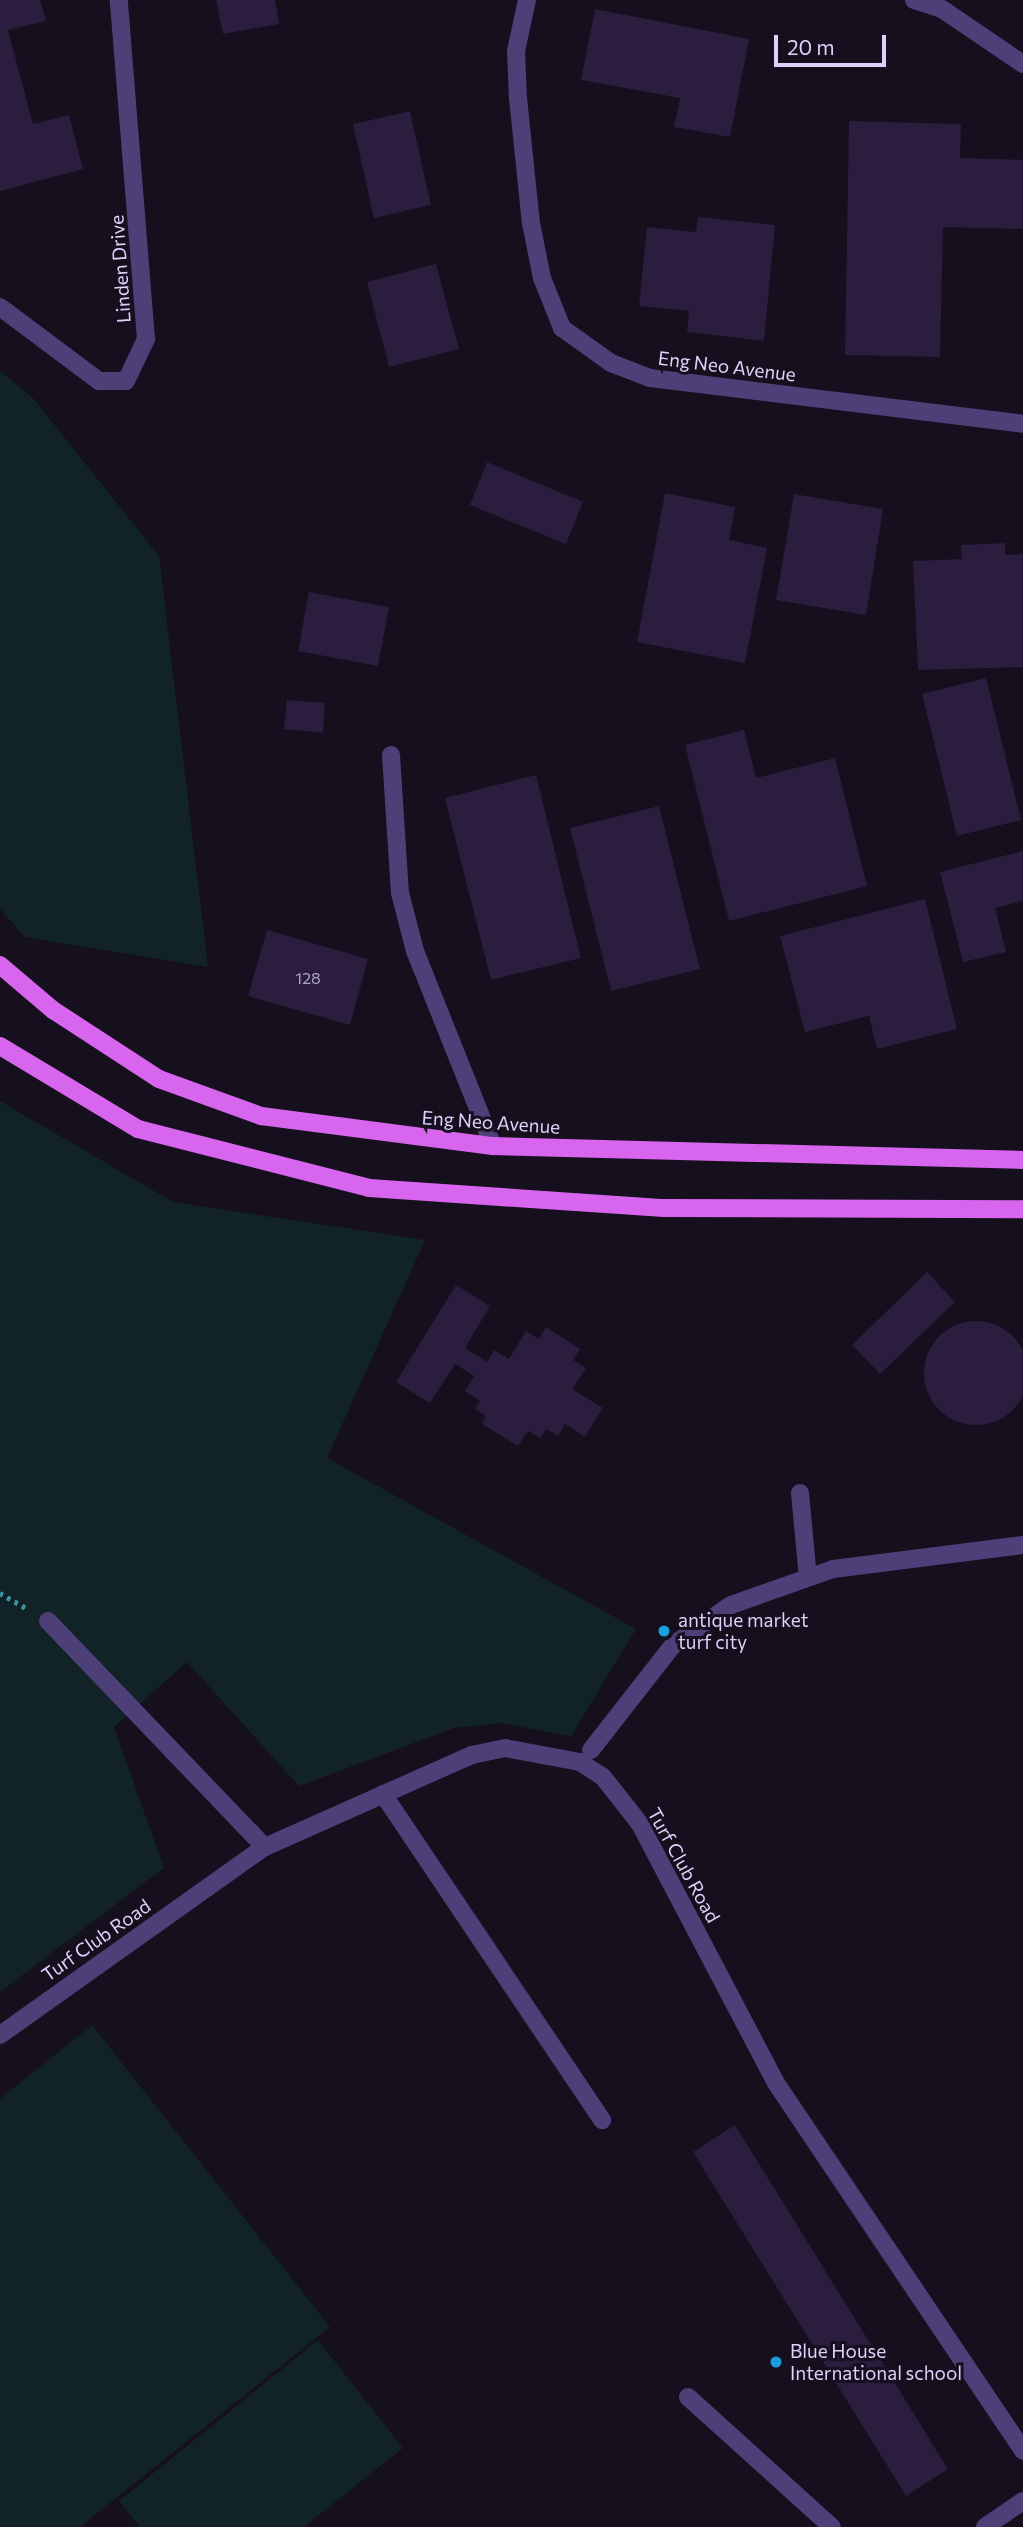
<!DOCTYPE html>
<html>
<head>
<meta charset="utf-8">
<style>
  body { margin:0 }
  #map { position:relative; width:1023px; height:2527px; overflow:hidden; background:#150f1e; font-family:Commissioner,sans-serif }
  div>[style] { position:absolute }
  .green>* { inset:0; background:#122327 }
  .building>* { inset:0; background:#2a1d3d }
  .round { border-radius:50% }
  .path>* { height:4.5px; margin-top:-2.25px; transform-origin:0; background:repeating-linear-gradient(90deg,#3b93a3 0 3.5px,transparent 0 8.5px) }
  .minor>* { height:18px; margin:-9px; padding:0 9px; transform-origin:9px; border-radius:9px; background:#4d3f78 }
  .major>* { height:18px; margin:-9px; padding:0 9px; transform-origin:9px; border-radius:9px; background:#d765ed }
  .dots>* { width:19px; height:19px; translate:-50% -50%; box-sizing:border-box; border:4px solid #150f1e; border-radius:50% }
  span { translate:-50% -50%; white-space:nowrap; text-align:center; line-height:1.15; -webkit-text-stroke:6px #150f1e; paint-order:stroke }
  .number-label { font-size:16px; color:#b1a4cb }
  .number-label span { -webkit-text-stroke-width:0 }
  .street-label { font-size:19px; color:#ded1fa }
  .poi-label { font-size:19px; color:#ded1fa }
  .left { translate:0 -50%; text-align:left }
  .scale { position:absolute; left:774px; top:35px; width:112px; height:32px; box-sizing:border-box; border:4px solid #ded1fa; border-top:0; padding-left:9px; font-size:21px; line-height:24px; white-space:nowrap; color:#ded1fa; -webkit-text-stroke:5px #150f1e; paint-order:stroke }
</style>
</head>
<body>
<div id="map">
  <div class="green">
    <div style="clip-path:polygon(0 371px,33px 398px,159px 556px,208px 967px,25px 937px,0 909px)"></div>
    <div style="clip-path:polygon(0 1101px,173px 1202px,425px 1240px,327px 1458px,636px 1629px,571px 1736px,500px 1723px,454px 1728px,299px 1786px,187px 1662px,114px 1727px,164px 1868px,0 1992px)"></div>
    <div style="clip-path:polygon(92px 2025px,330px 2327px,80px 2527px,0 2527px,0 2099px)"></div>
    <div style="clip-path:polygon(318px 2340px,403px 2448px,304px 2527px,140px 2527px,119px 2501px)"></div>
  </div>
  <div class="building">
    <div style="clip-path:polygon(0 0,40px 0,46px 21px,8px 30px,33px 124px,69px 115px,83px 169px,0 191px)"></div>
    <div style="clip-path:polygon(216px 0,275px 0,279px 24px,223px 34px)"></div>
    <div style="clip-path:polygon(595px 9px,749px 39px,730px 137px,674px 127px,680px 98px,581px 80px)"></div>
    <div style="clip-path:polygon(410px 111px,431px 205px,374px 218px,353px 124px)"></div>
    <div style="clip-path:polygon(849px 121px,961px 124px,960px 158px,1023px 160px,1023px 229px,943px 227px,940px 357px,845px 355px)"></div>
    <div style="clip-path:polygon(698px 217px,775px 225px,764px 341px,687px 332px,689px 311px,639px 306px,647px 227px,696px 232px)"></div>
    <div style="clip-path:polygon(436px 264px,459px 349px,389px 367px,367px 282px)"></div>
    <div style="clip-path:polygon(487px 462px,583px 502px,566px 544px,470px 505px)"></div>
    <div style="clip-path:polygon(665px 493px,735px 507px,729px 540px,767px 548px,745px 663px,637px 642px)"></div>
    <div style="clip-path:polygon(794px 494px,883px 509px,866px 615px,776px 600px)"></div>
    <div style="clip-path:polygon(1005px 543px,1005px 555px,1023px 554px,1023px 667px,918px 670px,913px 561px,962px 559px,961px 545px)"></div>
    <div style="clip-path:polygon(309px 592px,389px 607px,378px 666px,298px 651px)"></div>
    <div style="clip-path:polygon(986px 678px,1021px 820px,957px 836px,922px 694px)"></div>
    <div style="clip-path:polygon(287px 700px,325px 703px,323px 733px,284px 729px)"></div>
    <div style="clip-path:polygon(744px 730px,756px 778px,835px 758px,867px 886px,729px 921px,685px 745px)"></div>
    <div style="clip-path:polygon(536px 775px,581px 958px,491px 980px,445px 798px)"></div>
    <div style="clip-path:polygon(659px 806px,700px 969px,611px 991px,570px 828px)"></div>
    <div style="clip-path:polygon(1023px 851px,1023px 901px,995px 908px,1006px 952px,963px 962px,940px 872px)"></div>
    <div style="clip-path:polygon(925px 899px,957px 1029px,877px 1049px,869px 1016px,805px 1032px,780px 936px)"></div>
    <div style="clip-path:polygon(267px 930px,368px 959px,350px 1025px,248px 996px)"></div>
    <div style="clip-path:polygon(927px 1272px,955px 1302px,880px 1374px,852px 1345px)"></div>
    <div style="clip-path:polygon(456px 1285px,490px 1306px,465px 1348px,487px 1362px,494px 1350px,509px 1359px,526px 1331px,539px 1339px,546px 1327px,580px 1349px,573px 1360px,586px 1368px,572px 1389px,603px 1408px,585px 1437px,565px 1424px,558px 1436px,546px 1429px,540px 1438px,528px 1431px,518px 1446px,482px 1424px,486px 1416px,475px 1409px,480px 1401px,465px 1391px,474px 1376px,455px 1364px,430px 1403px,396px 1382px)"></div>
    <div class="round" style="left:924px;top:1321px;width:104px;height:104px"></div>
    <div style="clip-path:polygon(735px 2125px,948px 2469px,906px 2496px,693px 2152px)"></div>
  </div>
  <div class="path">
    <div style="left:0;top:1593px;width:30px;rotate:30deg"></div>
  </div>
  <div class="minor">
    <div style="left:527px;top:0;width:52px;rotate:102.2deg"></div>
    <div style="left:516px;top:51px;width:47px;rotate:87.6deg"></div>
    <div style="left:518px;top:98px;width:126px;rotate:84.1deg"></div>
    <div style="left:531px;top:223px;width:56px;rotate:78.7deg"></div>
    <div style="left:542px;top:278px;width:54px;rotate:68.2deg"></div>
    <div style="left:562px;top:328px;width:60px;rotate:35.5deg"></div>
    <div style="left:611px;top:363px;width:42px;rotate:21deg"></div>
    <div style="left:650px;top:378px;width:376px;rotate:7deg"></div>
    <div style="left:914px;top:0;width:29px;rotate:18deg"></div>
    <div style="left:942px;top:9px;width:98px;rotate:34.2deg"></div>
    <div style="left:0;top:307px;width:124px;rotate:36.8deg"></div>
    <div style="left:99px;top:381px;width:27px"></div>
    <div style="left:126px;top:381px;width:47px;rotate:-64.5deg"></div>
    <div style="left:146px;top:339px;width:340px;rotate:-94.6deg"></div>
    <div style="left:391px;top:755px;width:138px;rotate:86.3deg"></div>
    <div style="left:400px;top:893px;width:60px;rotate:75.5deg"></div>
    <div style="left:415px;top:951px;width:210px;rotate:68.2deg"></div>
    <div style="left:800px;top:1493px;width:84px;rotate:84.6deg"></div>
    <div style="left:48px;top:1621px;width:313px;rotate:46.2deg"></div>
    <div style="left:591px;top:1750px;width:133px;rotate:-52deg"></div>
    <div style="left:673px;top:1645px;width:70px;rotate:-34.6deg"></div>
    <div style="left:731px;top:1605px;width:108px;rotate:-19.4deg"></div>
    <div style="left:833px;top:1569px;width:192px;rotate:-7.2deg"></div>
    <div style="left:383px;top:1794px;width:393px;rotate:56.1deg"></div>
    <div style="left:0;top:2035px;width:325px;rotate:-35.4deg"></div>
    <div style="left:265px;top:1847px;width:227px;rotate:-24deg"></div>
    <div style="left:472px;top:1755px;width:34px;rotate:-12deg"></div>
    <div style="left:505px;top:1748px;width:76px;rotate:10.6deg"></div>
    <div style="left:580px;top:1762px;width:27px;rotate:33deg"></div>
    <div style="left:603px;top:1777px;width:60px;rotate:51.8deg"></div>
    <div style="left:640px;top:1824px;width:293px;rotate:62.3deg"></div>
    <div style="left:776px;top:2083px;width:443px;rotate:56.1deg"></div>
    <div style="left:688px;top:2397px;width:194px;rotate:42.1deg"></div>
    <div style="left:985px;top:2527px;width:46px;rotate:-34.4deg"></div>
  </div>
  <div class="major">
    <div style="left:0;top:965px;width:70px;rotate:40.3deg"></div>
    <div style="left:53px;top:1010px;width:126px;rotate:33.1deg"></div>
    <div style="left:159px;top:1079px;width:109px;rotate:19.9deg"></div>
    <div style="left:261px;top:1116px;width:234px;rotate:7.4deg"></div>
    <div style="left:493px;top:1146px;width:530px;rotate:1.51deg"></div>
    <div style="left:0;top:1046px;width:161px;rotate:31deg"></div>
    <div style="left:138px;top:1129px;width:238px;rotate:14.3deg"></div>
    <div style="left:369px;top:1188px;width:296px;rotate:3.9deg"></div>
    <div style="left:664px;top:1208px;width:359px;rotate:0.2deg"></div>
  </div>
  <div class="dots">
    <div style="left:664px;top:1631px;background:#1a9fdd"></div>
    <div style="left:776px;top:2362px;background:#1a9fdd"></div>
  </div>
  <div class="number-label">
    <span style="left:308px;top:978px">128</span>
  </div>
  <div class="street-label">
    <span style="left:120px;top:269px;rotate:-94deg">Linden Drive</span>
    <span style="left:727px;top:366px;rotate:7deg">Eng Neo Avenue</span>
    <span style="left:491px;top:1122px;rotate:4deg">Eng Neo Avenue</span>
    <span style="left:684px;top:1865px;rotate:61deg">Turf Club Road</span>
    <span style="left:96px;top:1940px;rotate:-35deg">Turf Club Road</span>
  </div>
  <div class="poi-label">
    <span class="left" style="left:678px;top:1631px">antique market<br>turf city</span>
    <span class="left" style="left:790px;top:2362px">Blue House<br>International school</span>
  </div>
  <div class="scale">20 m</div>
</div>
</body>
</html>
